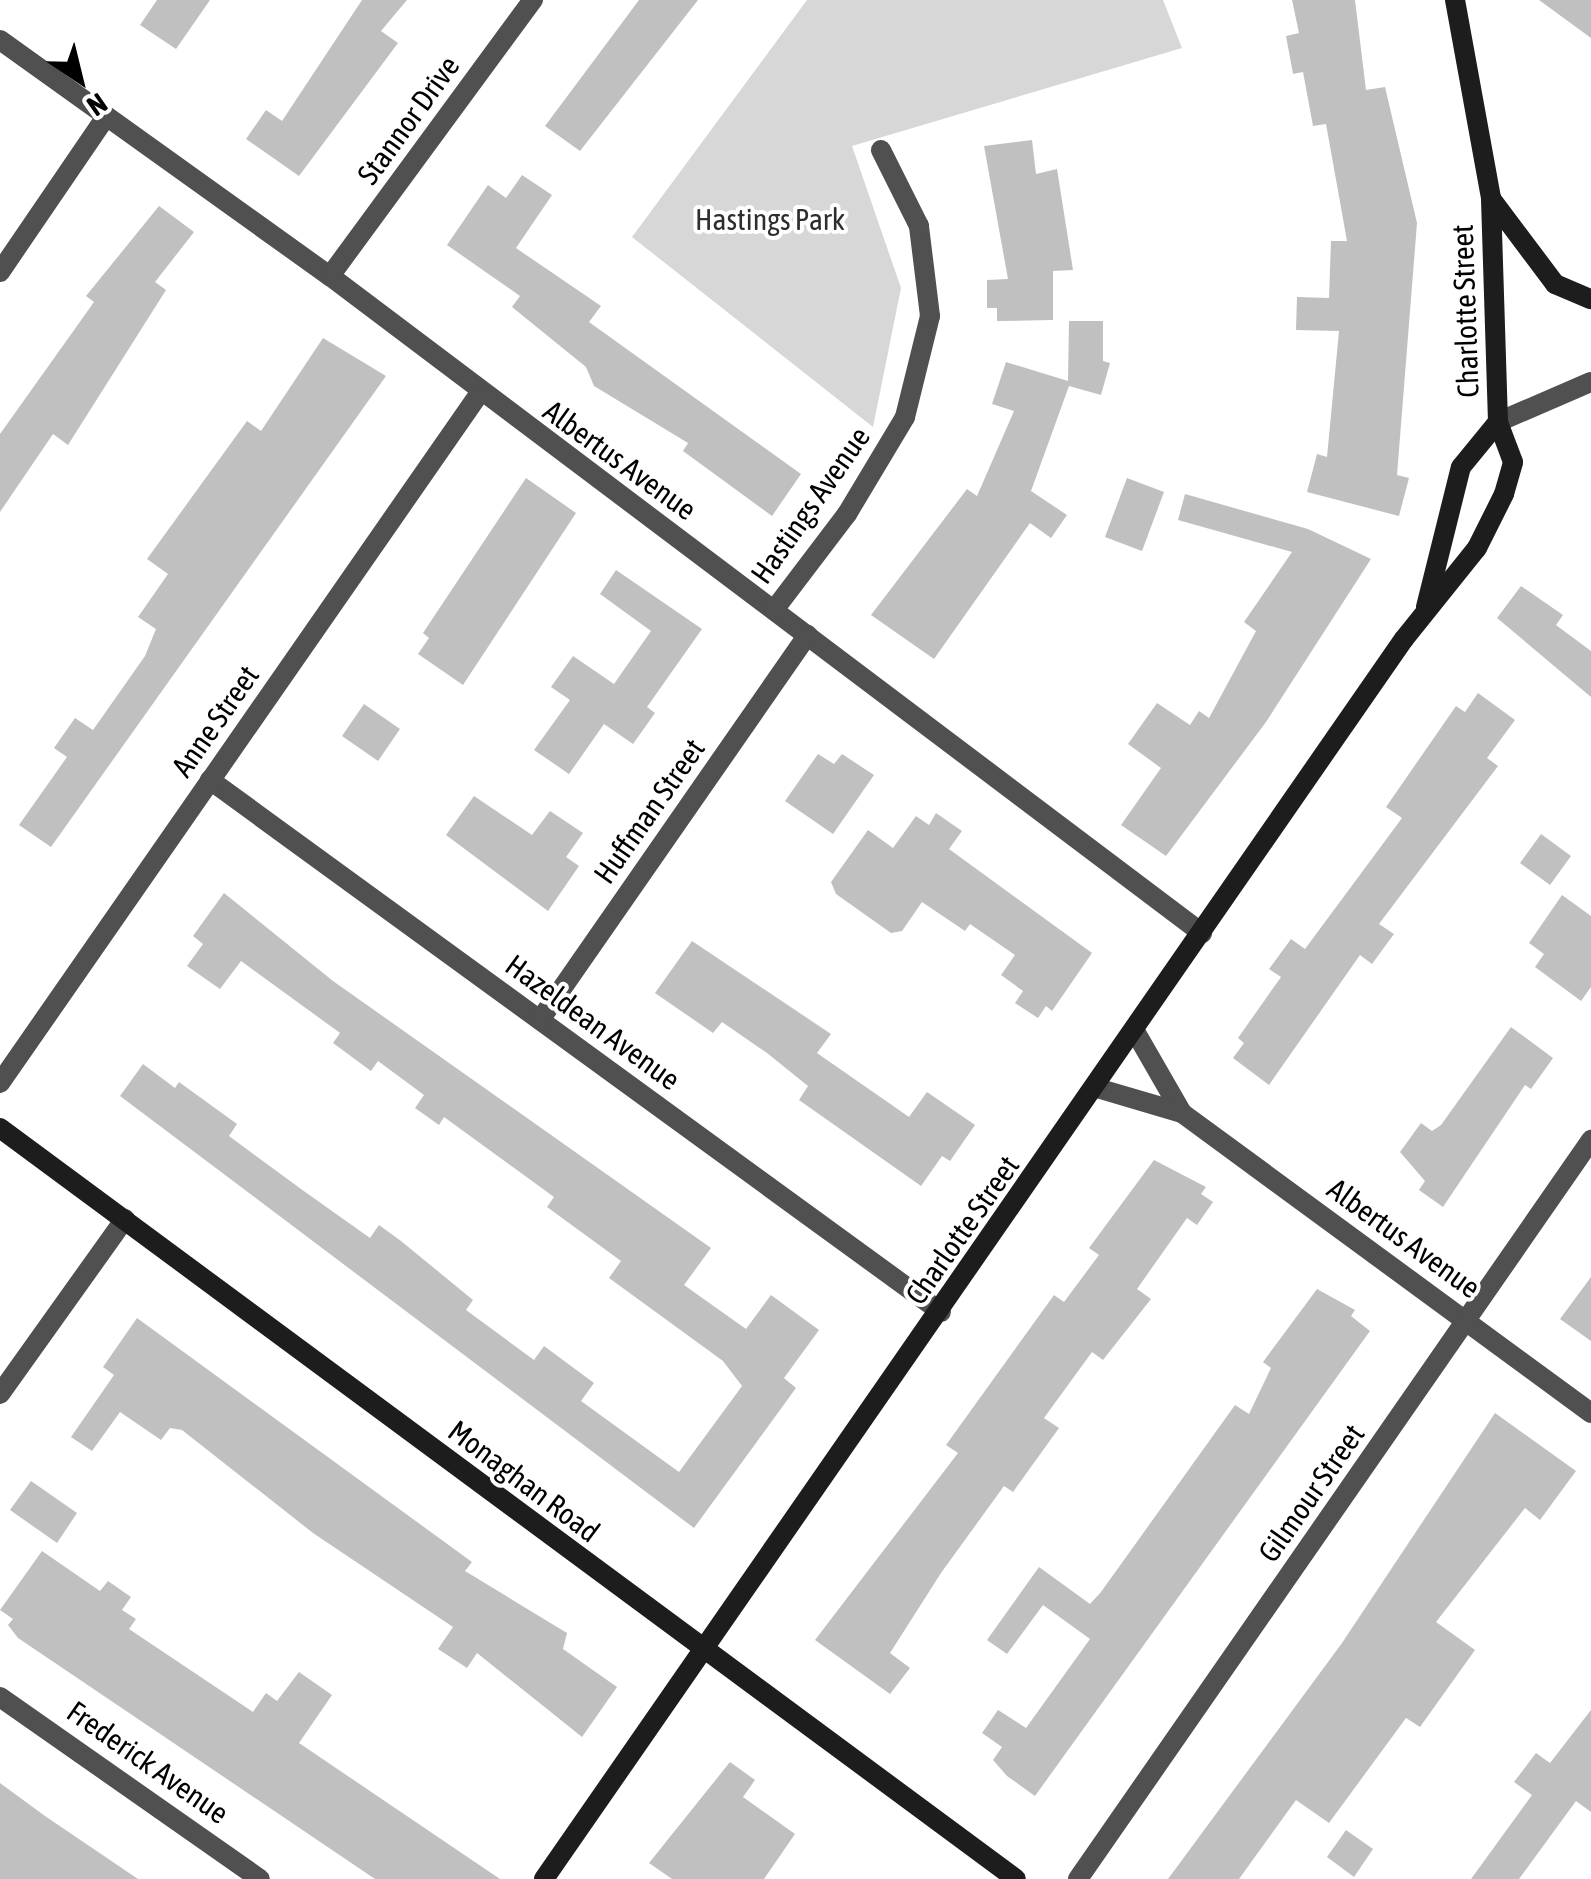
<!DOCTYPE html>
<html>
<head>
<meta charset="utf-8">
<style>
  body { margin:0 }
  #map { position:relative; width:1591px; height:1879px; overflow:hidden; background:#fff; font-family:"Asap Condensed",sans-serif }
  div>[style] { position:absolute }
  .green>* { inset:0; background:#d7d7d7 }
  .building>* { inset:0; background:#c0c0c0 }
  .minor>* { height:20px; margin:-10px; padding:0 10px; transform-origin:10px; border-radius:10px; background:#505050 }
  .tertiary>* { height:20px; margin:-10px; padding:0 10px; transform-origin:10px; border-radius:10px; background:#505050 }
  .secondary>* { height:20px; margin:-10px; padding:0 10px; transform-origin:10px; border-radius:10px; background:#1d1d1d }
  span { translate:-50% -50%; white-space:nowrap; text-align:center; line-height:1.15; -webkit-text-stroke:8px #fff; paint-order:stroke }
  .street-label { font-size:30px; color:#000 }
  .park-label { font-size:30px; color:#2e2e2e }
  .north { position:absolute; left:30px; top:30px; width:100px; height:100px; -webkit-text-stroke:8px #fff; paint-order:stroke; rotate:145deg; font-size:28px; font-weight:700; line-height:40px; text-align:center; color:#000 }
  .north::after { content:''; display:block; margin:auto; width:35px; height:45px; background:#000; clip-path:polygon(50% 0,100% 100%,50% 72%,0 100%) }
</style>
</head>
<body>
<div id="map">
  <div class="green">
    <div style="clip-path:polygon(807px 0,1163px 0,1182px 48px,852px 146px,901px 288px,873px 427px,632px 237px)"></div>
  </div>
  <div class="building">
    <div style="clip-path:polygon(157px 0,210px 0,176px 49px,140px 25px)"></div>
    <div style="clip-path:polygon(362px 0,407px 0,381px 31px,398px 43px,299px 176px,246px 139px,266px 110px,282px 121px)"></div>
    <div style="clip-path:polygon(639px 0,698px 0,580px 151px,545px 126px)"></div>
    <div style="clip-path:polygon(1292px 0,1355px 0,1366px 90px,1385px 87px,1417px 223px,1397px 475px,1409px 478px,1399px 516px,1307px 492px,1317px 454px,1327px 457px,1339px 331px,1296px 330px,1297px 297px,1329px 298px,1331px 241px,1347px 241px,1326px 124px,1313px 126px,1303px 72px,1293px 74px,1286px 36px,1299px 33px)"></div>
    <div style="clip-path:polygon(1539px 0,1591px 0,1591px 38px)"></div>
    <div style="clip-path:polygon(1032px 140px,1036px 174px,1057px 169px,1073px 270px,1053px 271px,1053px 320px,997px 321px,997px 308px,987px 308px,987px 280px,1008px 279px,984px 146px)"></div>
    <div style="clip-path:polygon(522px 175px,552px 195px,516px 248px,601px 306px,589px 322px,801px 474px,772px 516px,683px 451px,688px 443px,594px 386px,586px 367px,512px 307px,520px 296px,447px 245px,488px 185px,506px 198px)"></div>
    <div style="clip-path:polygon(159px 206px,194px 232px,155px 282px,166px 290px,68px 445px,53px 434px,0 512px,0 434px,94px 302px,86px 296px)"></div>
    <div style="clip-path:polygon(1069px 321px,1103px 321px,1103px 361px,1110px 363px,1101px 395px,1069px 386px,1031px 491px,1067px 515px,1051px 538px,1030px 523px,934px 659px,871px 615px,967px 489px,977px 496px,1014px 411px,992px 404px,1006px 362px,1068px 381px)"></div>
    <div style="clip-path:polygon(323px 338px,386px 376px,51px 847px,19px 825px,67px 757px,54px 748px,75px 718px,93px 730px,145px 656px,156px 629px,138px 617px,168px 574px,147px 559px,247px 421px,261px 431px)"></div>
    <div style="clip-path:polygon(526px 478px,576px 513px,463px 685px,418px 654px,429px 638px,423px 633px)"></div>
    <div style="clip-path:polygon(1127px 478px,1164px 492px,1142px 551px,1105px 537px)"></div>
    <div style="clip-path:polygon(1185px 494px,1308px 529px,1371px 559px,1266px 722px,1166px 856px,1121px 825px,1161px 768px,1128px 744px,1157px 703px,1190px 725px,1199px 711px,1209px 718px,1256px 631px,1244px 622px,1292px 552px,1178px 520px)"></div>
    <div style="clip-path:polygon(616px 570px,702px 629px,647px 707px,655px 713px,633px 744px,604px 724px,569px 774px,534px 750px,570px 700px,551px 687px,573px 656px,614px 684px,651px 631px,600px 594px)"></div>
    <div style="clip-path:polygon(1521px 586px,1563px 615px,1556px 625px,1591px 651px,1591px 697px,1497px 618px)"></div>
    <div style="clip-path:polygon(1478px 693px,1515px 720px,1487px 758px,1498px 766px,1379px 924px,1394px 934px,1372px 964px,1360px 955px,1269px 1085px,1233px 1058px,1244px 1043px,1238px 1038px,1281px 977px,1269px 969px,1291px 939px,1305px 949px,1402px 818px,1386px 807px,1456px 706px,1465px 712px)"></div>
    <div style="clip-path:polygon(364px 704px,400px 729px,378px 761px,342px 736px)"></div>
    <div style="clip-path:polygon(818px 754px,834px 764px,842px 754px,874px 775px,833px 834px,785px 801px)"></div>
    <div style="clip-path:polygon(474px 796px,532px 835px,550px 811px,583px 833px,566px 857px,579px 866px,548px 911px,446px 835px)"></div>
    <div style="clip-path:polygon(936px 813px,962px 831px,949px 849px,1092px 953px,1052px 1011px,1046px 1006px,1038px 1018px,1015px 1003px,1023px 991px,1001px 975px,1015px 955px,970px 924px,965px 931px,922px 902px,902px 931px,891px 933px,836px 894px,831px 882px,868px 830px,893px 848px,916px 816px,929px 825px)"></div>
    <div style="clip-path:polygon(1541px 834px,1571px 856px,1550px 885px,1520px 863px)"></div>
    <div style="clip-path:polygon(224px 893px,333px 981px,711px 1248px,684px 1285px,746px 1329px,771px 1295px,819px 1330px,784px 1378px,796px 1388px,694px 1528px,120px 1096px,143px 1064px,175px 1088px,179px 1082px,237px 1124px,229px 1136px,301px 1189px,370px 1238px,379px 1225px,401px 1241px,473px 1300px,466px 1310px,534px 1360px,544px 1346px,594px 1383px,581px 1401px,679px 1472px,742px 1386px,723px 1361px,609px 1278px,621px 1261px,547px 1207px,554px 1197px,444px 1117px,439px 1125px,415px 1108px,424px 1095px,378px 1061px,371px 1071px,333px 1043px,340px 1033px,241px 961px,220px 989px,187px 966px,203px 944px,193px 936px)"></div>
    <div style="clip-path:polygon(1562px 895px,1591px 916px,1591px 987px,1581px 1001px,1535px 967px,1544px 954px,1529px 943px)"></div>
    <div style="clip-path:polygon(692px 941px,831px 1034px,817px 1053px,909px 1117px,927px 1092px,975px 1125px,950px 1161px,942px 1156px,921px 1186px,799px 1100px,808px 1086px,767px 1053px,722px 1022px,713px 1033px,655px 993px)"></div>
    <div style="clip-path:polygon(1511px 1027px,1553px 1058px,1531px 1089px,1525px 1085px,1443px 1207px,1419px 1190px,1425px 1181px,1400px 1152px,1421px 1123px,1432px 1131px,1441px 1125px)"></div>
    <div style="clip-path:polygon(1154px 1160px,1206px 1187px,1201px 1194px,1213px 1202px,1197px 1225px,1187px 1218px,1137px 1289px,1151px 1299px,1103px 1360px,1092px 1352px,1044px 1418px,1059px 1428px,1013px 1492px,1004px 1486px,941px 1573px,890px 1653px,910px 1668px,890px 1694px,815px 1640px,958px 1453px,946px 1445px,1054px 1295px,1064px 1302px,1099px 1255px,1089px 1248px)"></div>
    <div style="clip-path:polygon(1591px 1277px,1591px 1341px,1560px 1319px)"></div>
    <div style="clip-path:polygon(1317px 1289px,1355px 1310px,1351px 1316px,1370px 1331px,1035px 1796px,1007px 1776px,993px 1760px,1002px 1747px,982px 1733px,998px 1710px,1026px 1728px,1090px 1639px,1043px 1605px,1007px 1654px,987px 1640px,1039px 1567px,1090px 1604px,1101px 1592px,1235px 1405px,1249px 1414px,1271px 1368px,1263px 1362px)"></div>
    <div style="clip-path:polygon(137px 1318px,472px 1562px,465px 1571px,567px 1633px,563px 1649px,617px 1687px,582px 1737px,477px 1653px,467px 1668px,438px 1649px,453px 1627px,313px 1533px,182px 1430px,170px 1428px,161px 1440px,120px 1412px,92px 1451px,71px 1437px,114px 1375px,103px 1367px)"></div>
    <div style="clip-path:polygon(1495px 1413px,1576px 1471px,1540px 1520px,1525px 1508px,1436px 1622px,1475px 1650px,1420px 1727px,1406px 1718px,1329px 1823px,1296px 1800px,1239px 1879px,1168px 1879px,1342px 1643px)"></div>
    <div style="clip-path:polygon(31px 1481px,77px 1513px,57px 1543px,10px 1510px)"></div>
    <div style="clip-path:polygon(42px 1551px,100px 1591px,108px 1581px,131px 1597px,122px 1610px,136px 1619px,129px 1629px,253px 1712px,266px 1693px,277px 1701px,299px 1672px,332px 1695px,299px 1743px,500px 1879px,375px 1879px,18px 1638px,8px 1625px,13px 1619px,0 1610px)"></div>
    <div style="clip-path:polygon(1591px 1710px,1591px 1812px,1576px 1801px,1519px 1879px,1471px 1879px,1532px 1795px,1514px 1782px,1536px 1753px,1550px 1763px)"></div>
    <div style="clip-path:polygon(730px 1762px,755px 1780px,743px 1797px,795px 1834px,764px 1879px,672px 1879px,649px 1863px)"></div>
    <div style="clip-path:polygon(0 1783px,45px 1816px,138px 1879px,0 1879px)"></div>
    <div style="clip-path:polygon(1346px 1830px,1373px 1849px,1354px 1877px,1327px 1857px)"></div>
  </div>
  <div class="minor">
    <div style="left:0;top:40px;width:406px;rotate:35.6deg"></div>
    <div style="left:330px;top:276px;width:1092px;rotate:37deg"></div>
    <div style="left:0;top:272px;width:186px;rotate:-55.7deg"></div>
    <div style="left:330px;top:276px;width:343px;rotate:-53.7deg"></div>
    <div style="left:774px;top:610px;width:121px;rotate:-52.8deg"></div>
    <div style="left:847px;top:514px;width:113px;rotate:-59.1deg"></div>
    <div style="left:905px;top:417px;width:104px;rotate:-76.1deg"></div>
    <div style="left:930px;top:316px;width:91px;rotate:-97deg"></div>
    <div style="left:919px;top:226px;width:85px;rotate:-116.6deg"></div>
    <div style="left:210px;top:780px;width:904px;rotate:36.05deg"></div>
    <div style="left:540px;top:1020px;width:469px;rotate:-55.2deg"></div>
    <div style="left:1136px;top:1033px;width:92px;rotate:60.1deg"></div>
    <div style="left:0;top:1083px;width:839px;rotate:-55.19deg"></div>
    <div style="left:1097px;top:1088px;width:89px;rotate:16.4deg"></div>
    <div style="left:1182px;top:1113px;width:507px;rotate:36.26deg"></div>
    <div style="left:0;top:1394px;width:215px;rotate:-54.5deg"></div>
    <div style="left:0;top:1697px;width:317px;rotate:35deg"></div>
    <div style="left:1078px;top:1879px;width:900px;rotate:-55.23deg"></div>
  </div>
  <div class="tertiary">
    <div style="left:1498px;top:422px;width:101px;rotate:-23.3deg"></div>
  </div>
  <div class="secondary">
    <div style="left:1492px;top:200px;width:105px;rotate:53.1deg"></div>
    <div style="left:1555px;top:284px;width:39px;rotate:23deg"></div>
    <div style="left:1426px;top:607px;width:144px;rotate:-76deg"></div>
    <div style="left:1461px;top:467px;width:58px;rotate:-50.6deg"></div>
    <div style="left:0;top:1128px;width:1263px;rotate:36.47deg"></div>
    <div style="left:544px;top:1879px;width:1509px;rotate:-55.26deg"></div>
    <div style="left:1404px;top:639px;width:117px;rotate:-51.3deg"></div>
    <div style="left:1477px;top:548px;width:60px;rotate:-63.4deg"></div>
    <div style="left:1504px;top:494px;width:33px;rotate:-74deg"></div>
    <div style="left:1513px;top:462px;width:43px;rotate:-110.6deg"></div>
    <div style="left:1498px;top:422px;width:224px;rotate:-91.8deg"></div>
    <div style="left:1491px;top:198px;width:201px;rotate:-100.3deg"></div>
  </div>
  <div class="street-label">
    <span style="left:408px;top:120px;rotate:-54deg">Stannor Drive</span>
    <span style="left:1465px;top:311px;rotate:-92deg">Charlotte Street</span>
    <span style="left:620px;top:460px;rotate:36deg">Albertus Avenue</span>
    <span style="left:810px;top:505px;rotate:-55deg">Hastings Avenue</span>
    <span style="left:215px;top:721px;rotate:-55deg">Anne Street</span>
    <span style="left:649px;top:811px;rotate:-55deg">Huffman Street</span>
    <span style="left:593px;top:1022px;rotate:36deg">Hazeldean Avenue</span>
    <span style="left:962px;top:1230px;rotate:-55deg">Charlotte Street</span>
    <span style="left:1404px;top:1238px;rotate:36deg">Albertus Avenue</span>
    <span style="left:524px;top:1481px;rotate:37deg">Monaghan Road</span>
    <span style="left:1311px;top:1493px;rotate:-55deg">Gilmour Street</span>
    <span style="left:148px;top:1762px;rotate:35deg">Frederick Avenue</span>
  </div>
  <div class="park-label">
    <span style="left:770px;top:219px">Hastings Park</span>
  </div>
  <div class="north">N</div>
</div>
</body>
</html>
